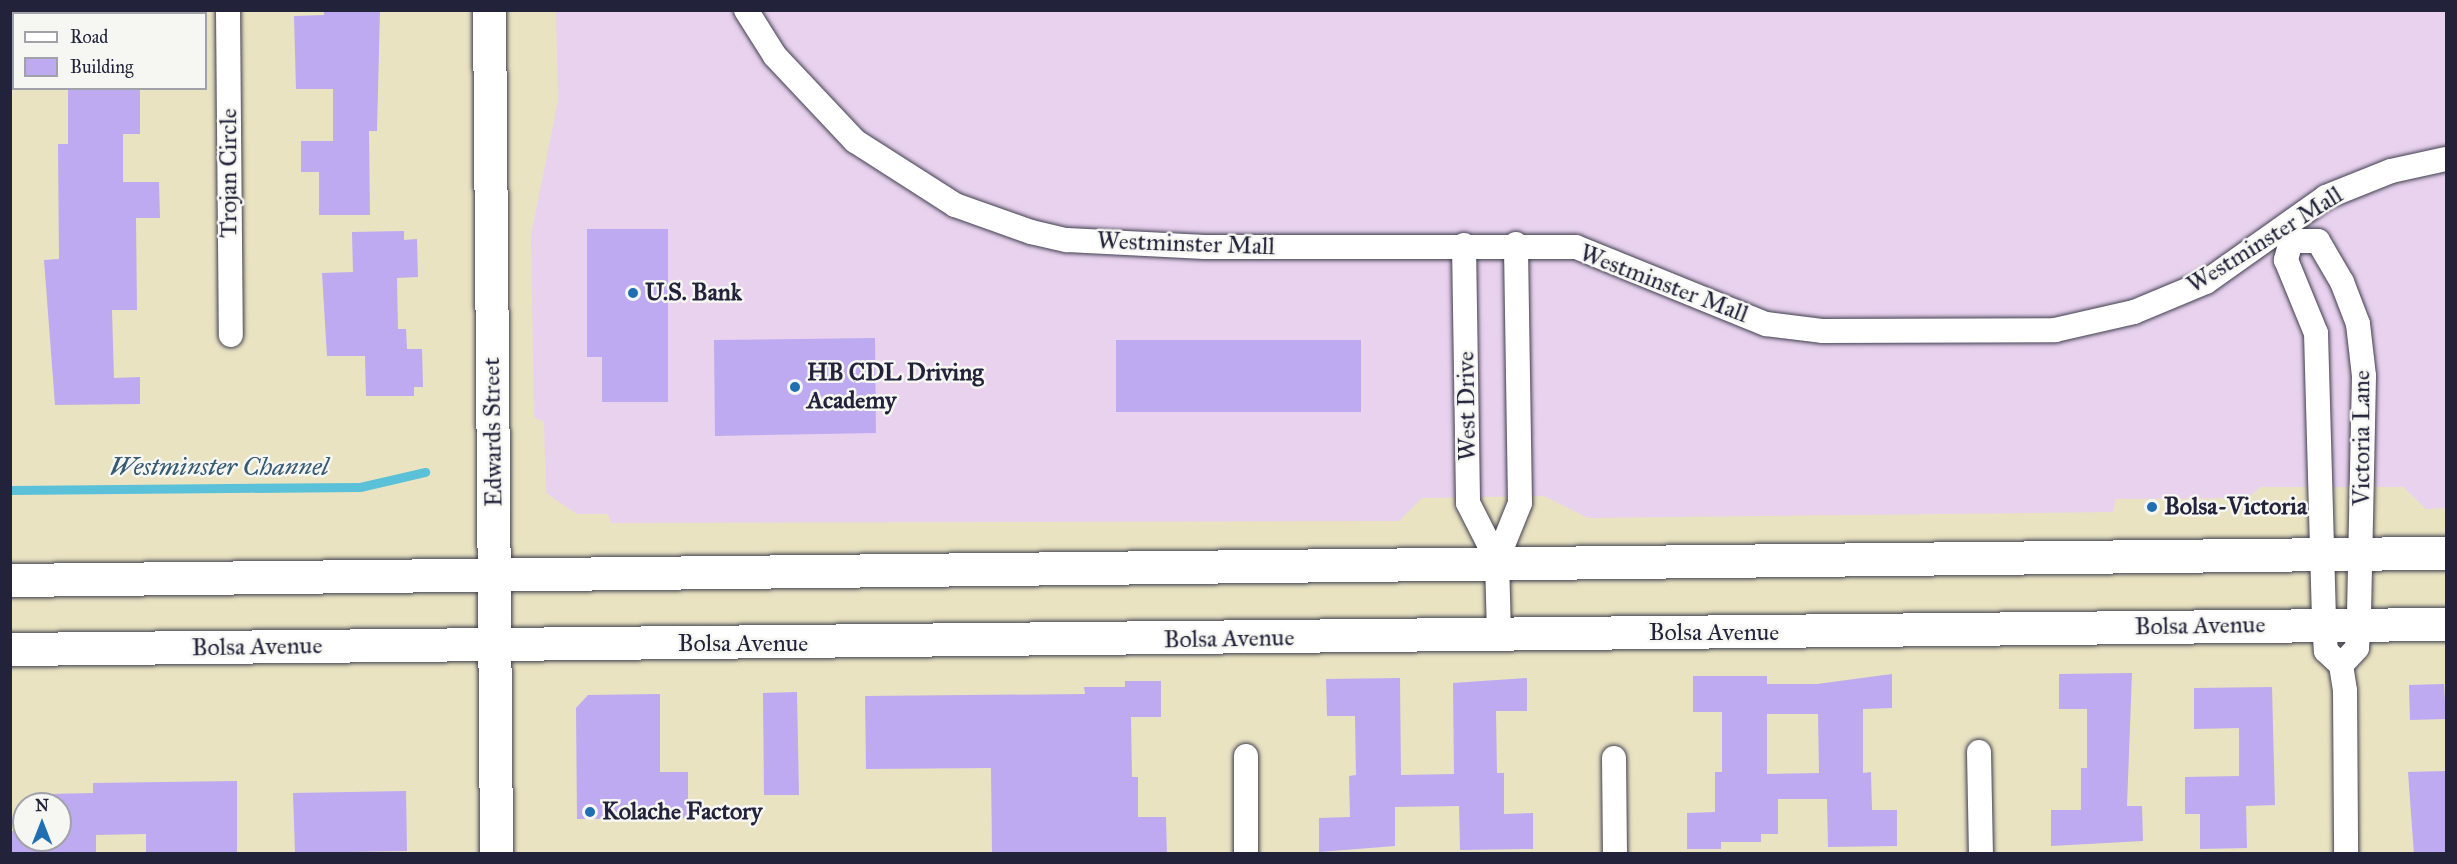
<!DOCTYPE html>
<html>
<head>
<meta charset="utf-8">
<style>
  body { margin:0 }
  #map { position:relative; width:2457px; height:864px; overflow:hidden; background:#e9e3c2; font-family:"IM FELL Great Primer",serif }
  div>[style] { position:absolute }
  .built>* { inset:0; background:#e8d2ee }
  .stream>* { height:9px; margin:-4.5px; padding:0 4.5px; transform-origin:4.5px; border-radius:4.5px; background:#5bc1d8 }
  .building>* { inset:0; background:#bdaaf0 }
  .roads { filter:drop-shadow(0 0 2px #403f4f) drop-shadow(0 0 2px #403f4f) }
  .street>* { height:24px; margin:-12px; padding:0 12px; transform-origin:12px; border-radius:12px; background:#fff }
  .secondary>* { height:33px; margin:-16.5px; padding:0 16.5px; transform-origin:16.5px; border-radius:16.5px; background:#fff }
  .dots>* { width:16px; height:16px; translate:-50% -50%; box-sizing:border-box; border:3px solid #f6f6f2; border-radius:50% }
  span { translate:-50% -50%; white-space:nowrap; text-align:center; line-height:1.15; -webkit-text-stroke:5px #f6f6f2; paint-order:stroke }
  .street-label { font-size:24px; color:#22223b }
  .poi-label { font-size:24px; color:#22223b; font-weight:700 }
  .left { translate:0 -50%; text-align:left }
  .water-label { font-size:26px; color:#365a72; font-style:italic }
  .frame { position:absolute; inset:0; border:12px solid #22223b; pointer-events:none }
  .legend { position:absolute; left:12px; top:12px; width:195px; height:78px; box-sizing:border-box; background:#f6f6f2; border:2px solid #a1a1a9; margin:0; padding:8px 10px; list-style:none; font-size:18px; color:#22223b }
  .legend li { display:flex; align-items:center; gap:12px; height:30px }
  .legend b { width:30px; border:2px solid #a1a1a9 }
  .north { position:absolute; left:12px; top:792px; width:60px; height:60px; box-sizing:border-box; background:#f6f6f2; border:2px solid #a1a1a9; border-radius:50%; rotate:0deg; font-size:16px; font-weight:700; line-height:24px; text-align:center; color:#22223b }
  .north::after { content:''; display:block; margin:auto; width:21px; height:27px; background:#1f6fb2; clip-path:polygon(50% 0,100% 100%,50% 72%,0 100%) }
</style>
</head>
<body>
<div id="map">
  <div class="built">
    <div style="clip-path:polygon(556px 11px,2446px 11px,2446px 508px,2426px 509px,2403px 487px,2261px 487px,2247px 498px,2116px 499px,2113px 512px,1588px 518px,1544px 496px,1422px 498px,1399px 521px,611px 523px,608px 514px,577px 514px,546px 493px,544px 422px,534px 417px,531px 235px,558px 101px)"></div>
  </div>
  <div class="stream">
    <div style="left:10px;top:490px;width:350px;rotate:-0.5deg"></div>
    <div style="left:360px;top:487px;width:67px;rotate:-13deg"></div>
  </div>
  <div class="building">
    <div style="clip-path:polygon(324px 10px,380px 10px,377px 131px,369px 131px,370px 215px,319px 215px,319px 172px,301px 172px,301px 141px,333px 141px,333px 89px,296px 89px,294px 16px,324px 15px)"></div>
    <div style="clip-path:polygon(68px 88px,140px 88px,140px 134px,123px 134px,123px 182px,159px 182px,160px 218px,136px 218px,137px 310px,112px 310px,114px 378px,140px 377px,140px 404px,55px 405px,44px 260px,59px 259px,58px 144px,68px 144px)"></div>
    <div style="clip-path:polygon(587px 229px,668px 229px,668px 402px,602px 402px,602px 357px,587px 357px)"></div>
    <div style="clip-path:polygon(404px 231px,404px 240px,417px 239px,418px 277px,397px 278px,398px 329px,406px 329px,407px 349px,422px 349px,423px 387px,414px 387px,414px 396px,366px 396px,365px 356px,327px 356px,322px 273px,353px 272px,352px 232px)"></div>
    <div style="clip-path:polygon(875px 338px,876px 433px,715px 436px,714px 340px)"></div>
    <div style="clip-path:polygon(1116px 340px,1361px 340px,1361px 412px,1116px 412px)"></div>
    <div style="clip-path:polygon(2132px 673px,2127px 806px,2142px 806px,2143px 841px,2051px 846px,2051px 810px,2081px 810px,2081px 768px,2087px 768px,2087px 709px,2059px 709px,2059px 674px)"></div>
    <div style="clip-path:polygon(evenodd,1892px 674px,1892px 708px,1863px 709px,1863px 773px,1871px 772px,1872px 810px,1897px 810px,1897px 846px,1828px 847px,1827px 799px,1778px 799px,1778px 834px,1761px 834px,1761px 842px,1721px 842px,1721px 849px,1687px 849px,1687px 813px,1715px 812px,1715px 772px,1722px 772px,1722px 712px,1693px 712px,1693px 676px,1767px 676px,1767px 684px,1817px 684px,1892px 674px,1767px 714px,1818px 714px,1819px 773px,1767px 774px,1767px 714px)"></div>
    <div style="clip-path:polygon(1400px 678px,1401px 775px,1454px 774px,1453px 683px,1527px 678px,1527px 711px,1496px 711px,1497px 773px,1504px 773px,1504px 814px,1533px 813px,1533px 849px,1460px 850px,1459px 806px,1395px 807px,1395px 846px,1319px 852px,1319px 818px,1350px 817px,1349px 776px,1356px 775px,1355px 716px,1327px 716px,1326px 679px)"></div>
    <div style="clip-path:polygon(1125px 681px,1161px 681px,1161px 717px,1131px 717px,1132px 777px,1138px 777px,1138px 817px,1166px 817px,1167px 854px,992px 854px,991px 768px,866px 769px,865px 696px,1085px 694px,1084px 687px,1125px 687px)"></div>
    <div style="clip-path:polygon(2444px 684px,2446px 719px,2410px 720px,2409px 685px)"></div>
    <div style="clip-path:polygon(2272px 687px,2275px 805px,2246px 806px,2247px 848px,2200px 849px,2200px 814px,2185px 814px,2185px 777px,2239px 776px,2239px 728px,2194px 729px,2194px 688px)"></div>
    <div style="clip-path:polygon(797px 692px,799px 795px,764px 795px,763px 693px)"></div>
    <div style="clip-path:polygon(660px 694px,660px 772px,688px 772px,688px 818px,577px 819px,576px 708px,588px 695px)"></div>
    <div style="clip-path:polygon(2446px 771px,2446px 854px,2414px 854px,2408px 772px)"></div>
    <div style="clip-path:polygon(237px 781px,237px 854px,146px 854px,146px 834px,96px 835px,96px 852px,10px 854px,10px 831px,24px 831px,24px 840px,60px 840px,60px 804px,50px 804px,50px 794px,93px 793px,93px 783px)"></div>
    <div style="clip-path:polygon(406px 791px,407px 851px,295px 853px,293px 793px)"></div>
  </div>
  <div class="roads">
    <div class="street">
      <div style="left:228px;top:10px;width:325px;rotate:89.5deg"></div>
      <div style="left:746px;top:10px;width:54px;rotate:57.8deg"></div>
      <div style="left:775px;top:56px;width:117px;rotate:46.7deg"></div>
      <div style="left:855px;top:141px;width:119px;rotate:32.6deg"></div>
      <div style="left:955px;top:205px;width:81px;rotate:19.6deg"></div>
      <div style="left:1031px;top:232px;width:37px;rotate:13deg"></div>
      <div style="left:1067px;top:240px;width:138px;rotate:2.9deg"></div>
      <div style="left:1205px;top:247px;width:371px"></div>
      <div style="left:1576px;top:247px;width:205px;rotate:22.1deg"></div>
      <div style="left:1766px;top:324px;width:56px;rotate:7.1deg"></div>
      <div style="left:1822px;top:331px;width:233px;rotate:-0.2deg"></div>
      <div style="left:2055px;top:330px;width:81px;rotate:-12.8deg"></div>
      <div style="left:2134px;top:312px;width:78px;rotate:-22.6deg"></div>
      <div style="left:2206px;top:282px;width:147px;rotate:-35.3deg"></div>
      <div style="left:2326px;top:197px;width:70px;rotate:-21.8deg"></div>
      <div style="left:2391px;top:171px;width:56px;rotate:-12.3deg"></div>
      <div style="left:2281px;top:231px;width:14px;rotate:45deg"></div>
      <div style="left:2291px;top:241px;width:27px"></div>
      <div style="left:2318px;top:241px;width:48px;rotate:59.7deg"></div>
      <div style="left:2342px;top:282px;width:45px;rotate:69.1deg"></div>
      <div style="left:2358px;top:324px;width:52px;rotate:83.4deg"></div>
      <div style="left:2364px;top:376px;width:248px;rotate:91.2deg"></div>
      <div style="left:2359px;top:624px;width:24px;rotate:95deg"></div>
      <div style="left:2357px;top:648px;width:23px;rotate:133deg"></div>
      <div style="left:2291px;top:241px;width:20px;rotate:105deg"></div>
      <div style="left:2286px;top:260px;width:79px;rotate:67.7deg"></div>
      <div style="left:2316px;top:333px;width:291px;rotate:88.4deg"></div>
      <div style="left:2324px;top:624px;width:27px;rotate:86deg"></div>
      <div style="left:2326px;top:651px;width:21px;rotate:43deg"></div>
      <div style="left:2341px;top:665px;width:26px;rotate:81deg"></div>
      <div style="left:2345px;top:691px;width:163px;rotate:89.6deg"></div>
      <div style="left:1464px;top:245px;width:258px;rotate:89.1deg"></div>
      <div style="left:1468px;top:503px;width:64px;rotate:63deg"></div>
      <div style="left:1499px;top:635px;width:75px;rotate:-91.5deg"></div>
      <div style="left:1497px;top:560px;width:61px;rotate:-68deg"></div>
      <div style="left:1520px;top:503px;width:259px;rotate:-90.9deg"></div>
      <div style="left:1979px;top:752px;width:102px;rotate:88.9deg"></div>
      <div style="left:1246px;top:756px;width:98px;rotate:90deg"></div>
      <div style="left:1614px;top:758px;width:96px;rotate:89.4deg"></div>
    </div>
    <div class="secondary">
      <div style="left:489px;top:10px;width:844px;rotate:89.52deg"></div>
      <div style="left:10px;top:580px;width:2436px;rotate:-0.64deg"></div>
      <div style="left:10px;top:649px;width:2436px;rotate:-0.59deg"></div>
    </div>
  </div>
  <div class="dots">
    <div style="left:633px;top:293px;background:#1f6fb2"></div>
    <div style="left:795px;top:387px;background:#1f6fb2"></div>
    <div style="left:2152px;top:507px;background:#1f6fb2"></div>
    <div style="left:590px;top:812px;background:#1f6fb2"></div>
  </div>
  <div class="street-label">
    <span style="left:229px;top:173px;rotate:-90deg">Trojan Circle</span>
    <span style="left:2265px;top:240px;rotate:-32deg">Westminster Mall</span>
    <span style="left:1186px;top:244px;rotate:2deg">Westminster Mall</span>
    <span style="left:1664px;top:284px;rotate:21deg">Westminster Mall</span>
    <span style="left:1467px;top:406px;rotate:-91deg">West Drive</span>
    <span style="left:493px;top:432px;rotate:-91deg">Edwards Street</span>
    <span style="left:2362px;top:438px;rotate:-90deg">Victoria Lane</span>
    <span style="left:2200px;top:626px;rotate:-1deg">Bolsa Avenue</span>
    <span style="left:1714px;top:633px">Bolsa Avenue</span>
    <span style="left:1229px;top:639px;rotate:-1deg">Bolsa Avenue</span>
    <span style="left:743px;top:644px">Bolsa Avenue</span>
    <span style="left:257px;top:647px;rotate:-1deg">Bolsa Avenue</span>
  </div>
  <div class="poi-label">
    <span class="left" style="left:645px;top:293px">U.S. Bank</span>
    <span class="left" style="left:807px;top:387px">HB CDL Driving<br>Academy</span>
    <span class="left" style="left:2164px;top:507px">Bolsa-Victoria</span>
    <span class="left" style="left:602px;top:812px">Kolache Factory</span>
  </div>
  <div class="water-label">
    <span style="left:219px;top:467px">Westminster Channel</span>
  </div>
  <div class="frame"></div>
  <ul class="legend">
  <li><b style="height:8px;background:#fff"></b>Road</li>
  <li><b style="height:16px;background:#bdaaf0"></b>Building</li>
  </ul>
  <div class="north">N</div>
</div>
</body>
</html>
